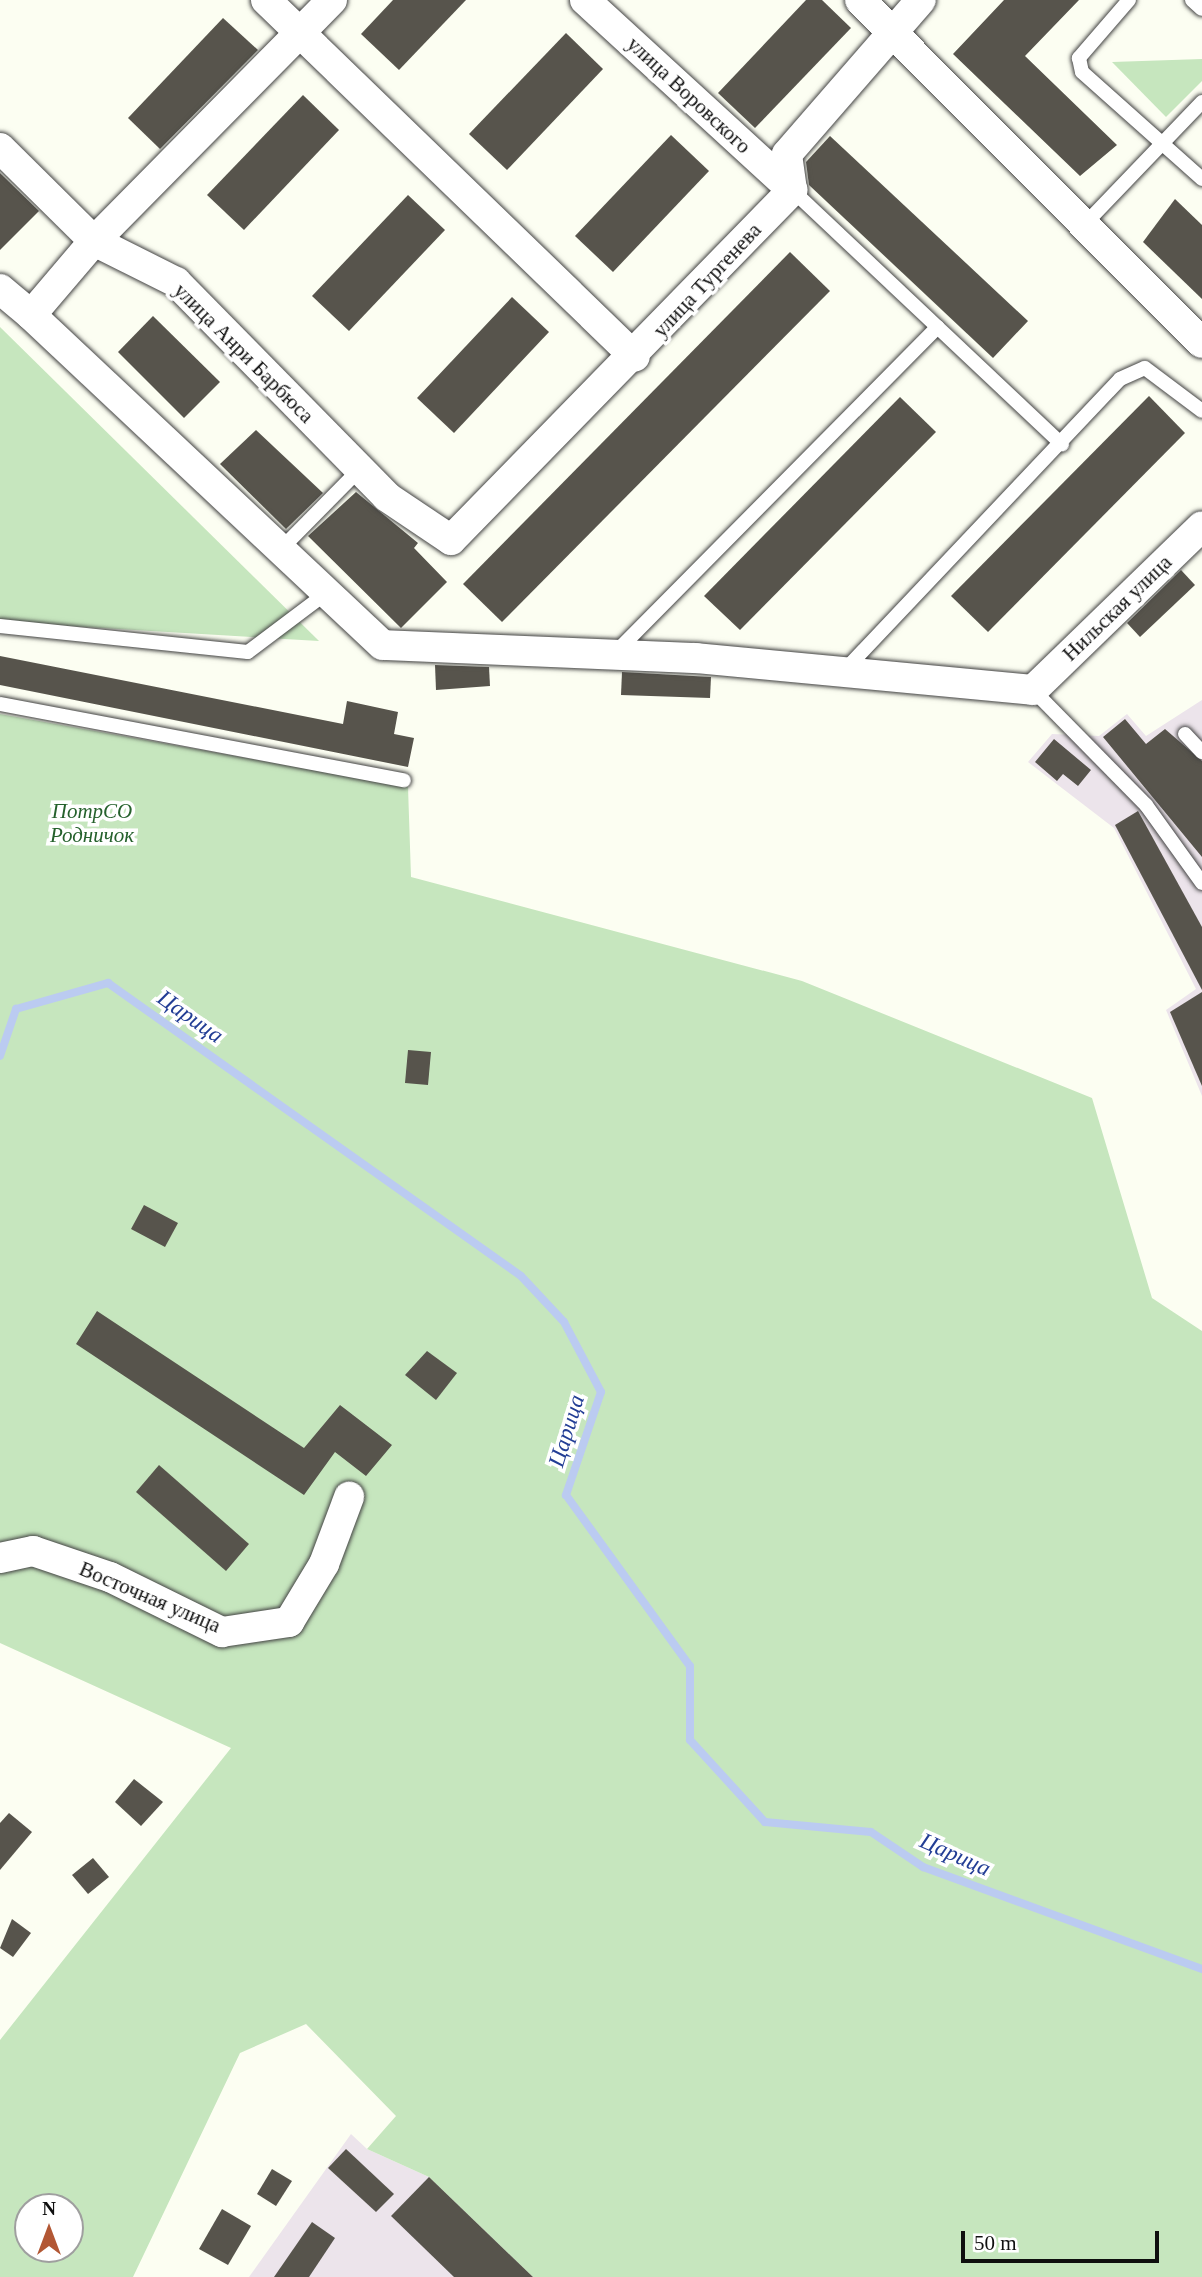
<!DOCTYPE html>
<html>
<head>
<meta charset="utf-8">
<style>
  body { margin:0 }
  #map { position:relative; width:1202px; height:2277px; overflow:hidden; background:#fcfef2; font-family:Georgia,serif }
  div>[style] { position:absolute }
  .industrial>* { inset:0; background:#ece4eb }
  .green>* { inset:0; background:#c6e6be }
  .stream>* { height:8px; margin:-4px; padding:0 4px; transform-origin:4px; border-radius:4px; background:#bbcbf1 }
  .building>* { inset:0; background:#57544c }
  .roads { filter:drop-shadow(0 0 2px #424242) drop-shadow(0 0 2px #424242) }
  .service>* { height:14px; margin:-7px; padding:0 7px; transform-origin:7px; border-radius:7px; background:#fff }
  .minor>* { height:30px; margin:-15px; padding:0 15px; transform-origin:15px; border-radius:15px; background:#fff }
  span { translate:-50% -50%; white-space:nowrap; text-align:center; line-height:1.15; -webkit-text-stroke:7px #fff; paint-order:stroke }
  .street-label { font-size:21px; color:#0f0f0f }
  .park-label { font-size:21px; color:#25612c; font-style:italic }
  .water-label { font-size:23px; color:#233e95; font-style:italic }
  .north { position:absolute; left:14px; top:2193px; width:70px; height:70px; box-sizing:border-box; background:#fff; border:2px solid #9f9f9f; border-radius:50%; rotate:0deg; font-size:19px; font-weight:700; line-height:28px; text-align:center; color:#0f0f0f }
  .north::after { content:''; display:block; margin:auto; width:24px; height:32px; background:#b25734; clip-path:polygon(50% 0,100% 100%,50% 72%,0 100%) }
  .scale { position:absolute; left:961px; top:2231px; width:198px; height:32px; box-sizing:border-box; border:4px solid #0f0f0f; border-top:0; padding-left:9px; font-size:21px; line-height:24px; white-space:nowrap; color:#0f0f0f; -webkit-text-stroke:5px #fff; paint-order:stroke }
</style>
</head>
<body>
<div id="map">
  <div class="industrial">
    <div style="clip-path:polygon(1202px 700px,1202px 1096px,1166px 1010px,1196px 989px,1114px 828px,1028px 762px,1052px 734px,1099px 736px,1127px 714px,1146px 736px)"></div>
    <div style="clip-path:polygon(351px 2134px,367px 2149px,429px 2177px,533px 2277px,249px 2277px)"></div>
  </div>
  <div class="green">
    <div style="clip-path:polygon(1202px 59px,1202px 81px,1166px 117px,1112px 62px)"></div>
    <div style="clip-path:polygon(0 327px,319px 641px,0 622px)"></div>
    <div style="clip-path:polygon(evenodd,0 714px,408px 787px,411px 877px,802px 981px,1092px 1098px,1152px 1298px,1202px 1331px,1202px 2277px,533px 2277px,429px 2177px,367px 2149px,396px 2116px,306px 2024px,240px 2053px,133px 2277px,0 2277px,0 2040px,231px 1748px,0 1643px,0 714px,28px 2207px,70px 2207px,70px 2249px,28px 2249px,28px 2207px)"></div>
  </div>
  <div class="stream">
    <div style="left:0;top:1056px;width:50px;rotate:-71.2deg"></div>
    <div style="left:16px;top:1009px;width:96px;rotate:-15.8deg"></div>
    <div style="left:108px;top:983px;width:506px;rotate:35.35deg"></div>
    <div style="left:521px;top:1276px;width:63px;rotate:46.9deg"></div>
    <div style="left:564px;top:1322px;width:79px;rotate:62.1deg"></div>
    <div style="left:601px;top:1392px;width:109px;rotate:108.8deg"></div>
    <div style="left:566px;top:1495px;width:211px;rotate:54.1deg"></div>
    <div style="left:690px;top:1666px;width:74px;rotate:90deg"></div>
    <div style="left:690px;top:1740px;width:111px;rotate:47.6deg"></div>
    <div style="left:765px;top:1822px;width:106px;rotate:5.4deg"></div>
    <div style="left:871px;top:1832px;width:63px;rotate:33.9deg"></div>
    <div style="left:923px;top:1867px;width:297px;rotate:20.1deg"></div>
  </div>
  <div class="building">
    <div style="clip-path:polygon(393px 0,466px 0,399px 70px,361px 34px)"></div>
    <div style="clip-path:polygon(806px 0,822px 0,851px 28px,755px 128px,718px 93px)"></div>
    <div style="clip-path:polygon(1004px 0,1079px 0,1025px 56px,1117px 145px,1080px 176px,953px 54px)"></div>
    <div style="clip-path:polygon(223px 18px,258px 50px,160px 149px,128px 118px)"></div>
    <div style="clip-path:polygon(566px 33px,603px 69px,507px 170px,469px 134px)"></div>
    <div style="clip-path:polygon(303px 95px,339px 130px,244px 230px,207px 195px)"></div>
    <div style="clip-path:polygon(671px 135px,709px 171px,613px 272px,575px 236px)"></div>
    <div style="clip-path:polygon(830px 136px,1028px 321px,993px 358px,809px 185px,806px 162px)"></div>
    <div style="clip-path:polygon(0 173px,39px 211px,0 250px)"></div>
    <div style="clip-path:polygon(408px 195px,445px 230px,349px 331px,312px 296px)"></div>
    <div style="clip-path:polygon(1175px 199px,1202px 225px,1202px 299px,1143px 242px)"></div>
    <div style="clip-path:polygon(790px 252px,830px 291px,502px 622px,463px 584px)"></div>
    <div style="clip-path:polygon(512px 297px,549px 332px,454px 433px,417px 398px)"></div>
    <div style="clip-path:polygon(153px 316px,220px 382px,184px 418px,118px 352px)"></div>
    <div style="clip-path:polygon(1149px 396px,1185px 433px,988px 632px,951px 596px)"></div>
    <div style="clip-path:polygon(900px 397px,936px 432px,740px 630px,704px 596px)"></div>
    <div style="clip-path:polygon(256px 430px,323px 493px,286px 529px,220px 464px)"></div>
    <div style="clip-path:polygon(356px 492px,418px 543px,414px 548px,447px 582px,401px 628px,308px 536px)"></div>
    <div style="clip-path:polygon(1181px 570px,1195px 585px,1140px 637px,1127px 623px)"></div>
    <div style="clip-path:polygon(0 656px,343px 724px,347px 701px,398px 712px,394px 734px,414px 738px,408px 767px,0 685px)"></div>
    <div style="clip-path:polygon(435px 665px,489px 667px,490px 686px,436px 690px)"></div>
    <div style="clip-path:polygon(622px 672px,711px 677px,710px 698px,621px 695px)"></div>
    <div style="clip-path:polygon(1125px 719px,1146px 744px,1165px 729px,1202px 761px,1202px 857px,1103px 737px)"></div>
    <div style="clip-path:polygon(1054px 739px,1091px 770px,1078px 786px,1063px 774px,1057px 781px,1035px 762px)"></div>
    <div style="clip-path:polygon(1138px 811px,1202px 927px,1202px 990px,1115px 825px)"></div>
    <div style="clip-path:polygon(1202px 992px,1202px 1086px,1170px 1012px)"></div>
    <div style="clip-path:polygon(408px 1050px,431px 1052px,428px 1085px,405px 1083px)"></div>
    <div style="clip-path:polygon(144px 1205px,178px 1223px,165px 1247px,131px 1229px)"></div>
    <div style="clip-path:polygon(97px 1311px,304px 1448px,340px 1405px,392px 1445px,366px 1476px,335px 1452px,304px 1495px,76px 1344px)"></div>
    <div style="clip-path:polygon(427px 1351px,457px 1373px,436px 1400px,405px 1375px)"></div>
    <div style="clip-path:polygon(159px 1465px,249px 1544px,226px 1571px,136px 1492px)"></div>
    <div style="clip-path:polygon(134px 1779px,163px 1802px,141px 1826px,115px 1802px)"></div>
    <div style="clip-path:polygon(9px 1813px,32px 1832px,0 1870px,0 1823px)"></div>
    <div style="clip-path:polygon(93px 1858px,109px 1877px,88px 1894px,72px 1875px)"></div>
    <div style="clip-path:polygon(12px 1919px,31px 1933px,13px 1957px,0 1948px)"></div>
    <div style="clip-path:polygon(346px 2149px,394px 2194px,376px 2212px,328px 2168px)"></div>
    <div style="clip-path:polygon(272px 2169px,292px 2181px,276px 2206px,257px 2194px)"></div>
    <div style="clip-path:polygon(429px 2177px,533px 2277px,454px 2277px,391px 2216px)"></div>
    <div style="clip-path:polygon(222px 2209px,251px 2226px,228px 2265px,199px 2249px)"></div>
    <div style="clip-path:polygon(312px 2222px,335px 2238px,309px 2277px,274px 2277px)"></div>
  </div>
  <div class="roads">
    <div class="service">
      <div style="left:1129px;top:0;width:77px;rotate:130.8deg"></div>
      <div style="left:1079px;top:58px;width:14px;rotate:78deg"></div>
      <div style="left:1082px;top:72px;width:161px;rotate:41.7deg"></div>
      <div style="left:1192px;top:0;width:13px;rotate:42deg"></div>
      <div style="left:792px;top:190px;width:371px;rotate:43.3deg"></div>
      <div style="left:1085px;top:224px;width:169px;rotate:-46.2deg"></div>
      <div style="left:282px;top:548px;width:111px;rotate:-45.4deg"></div>
      <div style="left:0;top:626px;width:249px;rotate:6deg"></div>
      <div style="left:248px;top:652px;width:101px;rotate:-37deg"></div>
      <div style="left:614px;top:654px;width:460px;rotate:-45.3deg"></div>
      <div style="left:843px;top:672px;width:403px;rotate:-46.6deg"></div>
      <div style="left:1120px;top:379px;width:27px;rotate:-24deg"></div>
      <div style="left:1145px;top:368px;width:71px;rotate:37deg"></div>
      <div style="left:1033px;top:690px;width:161px;rotate:45.5deg"></div>
      <div style="left:1146px;top:805px;width:96px;rotate:54.3deg"></div>
      <div style="left:0;top:704px;width:411px;rotate:10.7deg"></div>
      <div style="left:1185px;top:734px;width:25px;rotate:47deg"></div>
    </div>
    <div class="minor">
      <div style="left:266px;top:0;width:513px;rotate:44.05deg"></div>
      <div style="left:332px;top:0;width:339px;rotate:134.6deg"></div>
      <div style="left:94px;top:241px;width:97px;rotate:130.4deg"></div>
      <div style="left:31px;top:315px;width:482px;rotate:43.2deg"></div>
      <div style="left:383px;top:645px;width:313px;rotate:2.4deg"></div>
      <div style="left:696px;top:658px;width:339px;rotate:5.4deg"></div>
      <div style="left:1033px;top:690px;width:235px;rotate:-44.1deg"></div>
      <div style="left:585px;top:0;width:281px;rotate:42.5deg"></div>
      <div style="left:860px;top:0;width:484px;rotate:45.1deg"></div>
      <div style="left:0;top:148px;width:132px;rotate:44.7deg"></div>
      <div style="left:94px;top:241px;width:92px;rotate:26.6deg"></div>
      <div style="left:176px;top:282px;width:301px;rotate:45.5deg"></div>
      <div style="left:387px;top:497px;width:77px;rotate:33.9deg"></div>
      <div style="left:451px;top:540px;width:489px;rotate:-45.7deg"></div>
      <div style="left:792px;top:190px;width:36px;rotate:-98deg"></div>
      <div style="left:787px;top:154px;width:204px;rotate:-49deg"></div>
      <div style="left:0;top:289px;width:40px;rotate:40deg"></div>
      <div style="left:0;top:1558px;width:34px;rotate:-12deg"></div>
      <div style="left:33px;top:1551px;width:81px;rotate:18.7deg"></div>
      <div style="left:110px;top:1577px;width:125px;rotate:26.2deg"></div>
      <div style="left:222px;top:1632px;width:68px;rotate:-8.5deg"></div>
      <div style="left:289px;top:1622px;width:68px;rotate:-58.9deg"></div>
      <div style="left:324px;top:1564px;width:72px;rotate:-69.5deg"></div>
    </div>
  </div>
  <div class="street-label">
    <span style="left:689px;top:95px;rotate:43deg">улица Воровского</span>
    <span style="left:707px;top:280px;rotate:-47deg">улица Тургенева</span>
    <span style="left:244px;top:353px;rotate:45deg">улица Анри Барбюса</span>
    <span style="left:1117px;top:608px;rotate:-44deg">Нильская улица</span>
    <span style="left:150px;top:1597px;rotate:23deg">Восточная улица</span>
  </div>
  <div class="park-label">
    <span style="left:92px;top:823px">ПотрСО<br>Родничок</span>
  </div>
  <div class="water-label">
    <span style="left:190px;top:1017px;rotate:35deg">Царица</span>
    <span style="left:567px;top:1431px;rotate:-73deg">Царица</span>
    <span style="left:955px;top:1855px;rotate:24deg">Царица</span>
  </div>
  <div class="north">N</div>
  <div class="scale">50 m</div>
</div>
</body>
</html>
